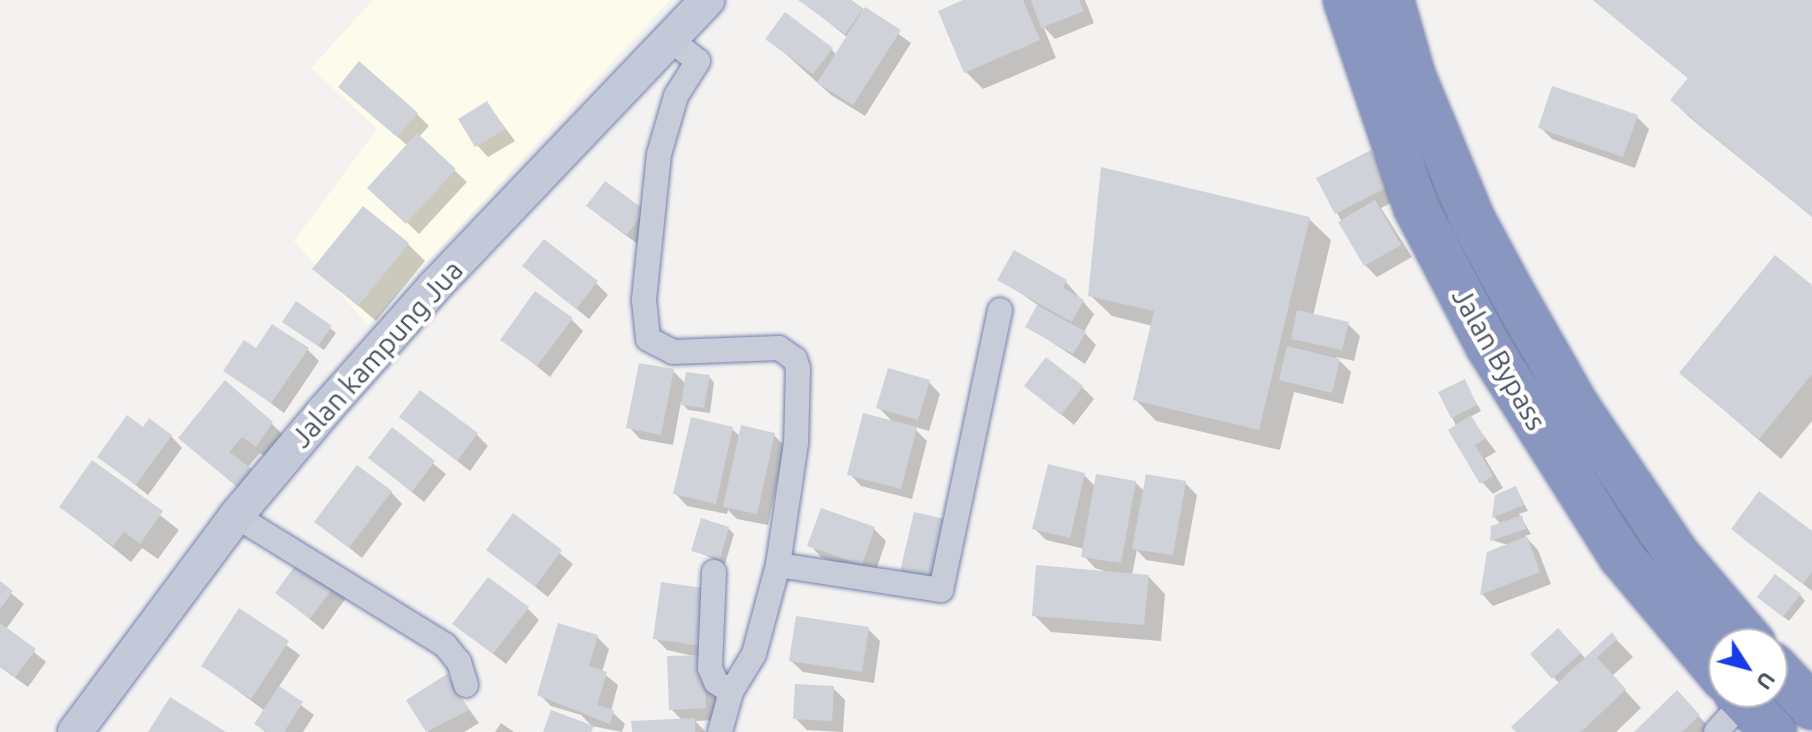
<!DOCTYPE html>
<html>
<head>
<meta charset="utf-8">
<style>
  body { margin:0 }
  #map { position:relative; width:1812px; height:732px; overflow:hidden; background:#f4f2f1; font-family:Ubuntu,sans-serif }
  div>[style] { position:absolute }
  .commercial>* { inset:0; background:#fdfcec }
  .shadow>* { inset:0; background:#0003 }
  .building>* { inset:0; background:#d0d2d9 }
  .roads { filter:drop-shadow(0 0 2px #7480ac) drop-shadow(0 0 2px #7480ac) }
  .street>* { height:24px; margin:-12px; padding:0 12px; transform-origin:12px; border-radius:12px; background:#c8ccd8 }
  .secondary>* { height:34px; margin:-17px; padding:0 17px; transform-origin:17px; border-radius:17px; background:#c4c9da }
  .highway>* { height:44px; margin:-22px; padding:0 22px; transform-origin:22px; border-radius:22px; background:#8996c0 }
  span { translate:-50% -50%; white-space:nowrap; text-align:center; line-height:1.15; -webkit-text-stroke:8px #fff; paint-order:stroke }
  .street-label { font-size:28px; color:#484f5f }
  .north { position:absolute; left:1708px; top:628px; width:80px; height:80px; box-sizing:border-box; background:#fff; border:2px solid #b6b9bf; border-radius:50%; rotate:126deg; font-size:22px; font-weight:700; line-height:32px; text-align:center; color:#484f5f }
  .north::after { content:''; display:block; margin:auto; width:28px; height:36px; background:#163de9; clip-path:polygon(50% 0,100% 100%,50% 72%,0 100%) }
</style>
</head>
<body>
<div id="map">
  <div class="commercial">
    <div style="clip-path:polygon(373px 0,670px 0,368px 325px,294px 241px,377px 129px,311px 68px)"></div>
  </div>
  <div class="shadow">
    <div style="clip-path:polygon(801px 0,851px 0,911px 43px,865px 116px,831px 95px,768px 38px,831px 49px,837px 55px,848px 38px)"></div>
    <div style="clip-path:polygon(968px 0,1085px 0,1094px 23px,1055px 39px,1043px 26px,1056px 58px,983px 89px,966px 72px)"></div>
    <div style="clip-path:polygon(1593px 0,1812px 0,1812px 217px,1689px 117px,1672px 100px,1689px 79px)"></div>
    <div style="clip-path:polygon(352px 98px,417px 114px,429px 126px,419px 137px,467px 182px,419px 234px,382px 199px,408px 146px)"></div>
    <div style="clip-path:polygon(487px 103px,515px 141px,488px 157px,477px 145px)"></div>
    <div style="clip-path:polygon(1637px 117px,1649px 129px,1635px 168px,1552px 139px,1540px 127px)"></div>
    <div style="clip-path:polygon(1371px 152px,1401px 198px,1381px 208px,1412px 257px,1377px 277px,1365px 265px,1319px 179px)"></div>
    <div style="clip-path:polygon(589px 206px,644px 212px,639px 245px,601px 217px)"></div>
    <div style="clip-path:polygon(1309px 219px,1331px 240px,1313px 316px,1348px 324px,1360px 336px,1354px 361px,1336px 357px,1351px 372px,1343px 404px,1294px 392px,1280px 450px,1156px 421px,1135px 399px,1153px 326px,1112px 316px,1090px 295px)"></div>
    <div style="clip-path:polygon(408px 244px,425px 261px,376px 321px,315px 269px)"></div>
    <div style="clip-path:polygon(1015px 253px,1066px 282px,1094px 314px,1084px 332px,1096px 345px,1085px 364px,1027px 326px,1039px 306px,1000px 279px)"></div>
    <div style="clip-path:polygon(537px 277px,596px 283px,608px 295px,589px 319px)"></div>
    <div style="clip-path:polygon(1812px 288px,1812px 421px,1781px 459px,1681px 373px)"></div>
    <div style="clip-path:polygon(571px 319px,583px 331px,550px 377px,503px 339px)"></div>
    <div style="clip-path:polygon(290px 327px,330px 328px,336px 333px,324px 350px)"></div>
    <div style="clip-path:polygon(308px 350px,319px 361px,284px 413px,226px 370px,256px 351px)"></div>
    <div style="clip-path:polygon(673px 371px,686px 384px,709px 377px,714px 382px,710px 413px,688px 410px,681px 402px,673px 445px,640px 439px,629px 427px)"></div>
    <div style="clip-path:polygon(929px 382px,940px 394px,929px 431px,912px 426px,927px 441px,912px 499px,861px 486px,850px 474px,894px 423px,878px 407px)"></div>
    <div style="clip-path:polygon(1464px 382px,1481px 411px,1470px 417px,1496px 452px,1485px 458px,1503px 488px,1493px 494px,1482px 482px,1452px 417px)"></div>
    <div style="clip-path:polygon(1027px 386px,1082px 387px,1094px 399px,1074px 425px)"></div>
    <div style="clip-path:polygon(401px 417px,477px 435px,488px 446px,470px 471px)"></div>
    <div style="clip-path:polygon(272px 424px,289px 441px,274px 463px,260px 453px,247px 468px,260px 506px,180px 438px)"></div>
    <div style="clip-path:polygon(143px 429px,171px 436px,182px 448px,148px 495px,100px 457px)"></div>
    <div style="clip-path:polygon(732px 429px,741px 437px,774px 435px,785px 447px,768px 525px,737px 519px,728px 510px,727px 514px,687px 506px,676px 494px)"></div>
    <div style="clip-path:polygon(392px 430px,446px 474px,424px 502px,370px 458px)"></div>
    <div style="clip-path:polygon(93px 463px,179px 530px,158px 559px,142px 548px,131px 562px,61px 506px)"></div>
    <div style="clip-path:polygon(1084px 475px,1096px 487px,1135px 482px,1145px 492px,1185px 483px,1197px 495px,1184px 566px,1146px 560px,1137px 550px,1132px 575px,1148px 576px,1165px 594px,1161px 641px,1051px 632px,1034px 615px,1110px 573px,1095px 568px,1084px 556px,1085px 549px,1046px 540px,1035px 529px)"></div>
    <div style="clip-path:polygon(1516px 488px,1528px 511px,1519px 514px,1531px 534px,1525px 536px,1538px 550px,1551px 584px,1493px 606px,1482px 594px,1508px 545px,1492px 540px,1493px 527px,1501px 524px,1494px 517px)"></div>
    <div style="clip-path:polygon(391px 492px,402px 504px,362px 558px,317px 522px)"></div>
    <div style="clip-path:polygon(514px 516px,573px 564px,548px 597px,489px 550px)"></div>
    <div style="clip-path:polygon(728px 528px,734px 534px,725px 564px,693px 550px)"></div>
    <div style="clip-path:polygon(874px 529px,886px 541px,874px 576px,821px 557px,810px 545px)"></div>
    <div style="clip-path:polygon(1734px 529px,1812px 534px,1812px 591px,1745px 540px)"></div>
    <div style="clip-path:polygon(301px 562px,346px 598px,323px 630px,278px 593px)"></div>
    <div style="clip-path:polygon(0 584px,24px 604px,6px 629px,46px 662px,28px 687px,0 667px)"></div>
    <div style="clip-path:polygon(663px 584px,715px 669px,717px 720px,695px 721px,706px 732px,634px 732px,682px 720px,671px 709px,698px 657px,667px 650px,655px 638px)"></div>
    <div style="clip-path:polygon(1800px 595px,1805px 601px,1789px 621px,1765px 603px)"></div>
    <div style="clip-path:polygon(527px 608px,539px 620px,506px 664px,455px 624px)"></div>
    <div style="clip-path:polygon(239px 611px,300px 655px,278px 688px,314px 715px,303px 732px,265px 732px,257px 724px,265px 711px,203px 665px)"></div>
    <div style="clip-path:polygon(868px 629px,880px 641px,874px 683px,803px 672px,791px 661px)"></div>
    <div style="clip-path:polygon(1612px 635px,1633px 657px,1612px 676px,1641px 708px,1616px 732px,1519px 732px,1560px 684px,1532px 654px,1570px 642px,1586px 659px)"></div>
    <div style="clip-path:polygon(597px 637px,609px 649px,602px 672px,618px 685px,611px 711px,625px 724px,622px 732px,592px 726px,581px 715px,551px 706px,539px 694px)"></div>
    <div style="clip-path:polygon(446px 677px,479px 723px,464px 732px,428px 732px,408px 700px)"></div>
    <div style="clip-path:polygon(833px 688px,845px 700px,843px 732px,807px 730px,795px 718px)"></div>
    <div style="clip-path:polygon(1677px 693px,1710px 728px,1706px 732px,1637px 732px)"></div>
    <div style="clip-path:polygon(501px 723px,514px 732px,495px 732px)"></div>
  </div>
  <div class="building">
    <div style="clip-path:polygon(798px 0,850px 0,863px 9px,845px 34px)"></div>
    <div style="clip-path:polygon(963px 0,1023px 0,1040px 40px,964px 73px,938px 11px)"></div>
    <div style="clip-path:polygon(1031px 0,1079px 0,1084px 11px,1041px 28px)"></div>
    <div style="clip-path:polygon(1593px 0,1812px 0,1812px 217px,1670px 100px,1688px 78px)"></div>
    <div style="clip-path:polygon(865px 7px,901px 30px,853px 105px,817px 83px)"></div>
    <div style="clip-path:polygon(785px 12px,833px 48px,813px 74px,765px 39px)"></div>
    <div style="clip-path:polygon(359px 61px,418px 113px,397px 137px,338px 87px)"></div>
    <div style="clip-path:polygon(1552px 86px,1638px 115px,1623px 157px,1538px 128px)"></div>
    <div style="clip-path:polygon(487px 101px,505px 129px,475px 147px,458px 119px)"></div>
    <div style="clip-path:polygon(417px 133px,456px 169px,406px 224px,367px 188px)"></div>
    <div style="clip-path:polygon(1371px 150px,1390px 186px,1335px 214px,1316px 178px)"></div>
    <div style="clip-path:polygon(1101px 167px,1310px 217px,1259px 430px,1133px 400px,1154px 311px,1088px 296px)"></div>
    <div style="clip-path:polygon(605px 181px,645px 210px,627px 235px,586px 206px)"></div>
    <div style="clip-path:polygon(1375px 200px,1401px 245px,1364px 266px,1338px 222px)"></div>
    <div style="clip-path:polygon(363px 206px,409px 243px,358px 306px,312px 269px)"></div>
    <div style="clip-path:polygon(544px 239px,598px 281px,576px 309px,522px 266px)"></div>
    <div style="clip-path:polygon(1014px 250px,1067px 280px,1063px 288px,1084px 300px,1072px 322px,997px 280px)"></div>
    <div style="clip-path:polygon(1775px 255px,1812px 285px,1812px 374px,1759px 439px,1679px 373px)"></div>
    <div style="clip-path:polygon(535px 291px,573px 318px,537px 366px,500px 340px)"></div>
    <div style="clip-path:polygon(296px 301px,332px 326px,318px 346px,282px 322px)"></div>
    <div style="clip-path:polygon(1037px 305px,1086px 332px,1073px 354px,1025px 327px)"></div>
    <div style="clip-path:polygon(1297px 310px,1349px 322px,1342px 350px,1291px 339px)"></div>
    <div style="clip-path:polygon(272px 324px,309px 348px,271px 403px,223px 371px,244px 340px,256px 348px)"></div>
    <div style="clip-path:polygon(1287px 346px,1340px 359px,1332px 393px,1279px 380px)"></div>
    <div style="clip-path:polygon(1046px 357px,1083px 386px,1061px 415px,1024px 386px)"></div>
    <div style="clip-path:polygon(639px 363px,674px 369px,661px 435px,626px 428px)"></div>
    <div style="clip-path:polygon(888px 368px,930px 380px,918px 420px,876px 408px)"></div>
    <div style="clip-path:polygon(686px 372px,710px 375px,704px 408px,681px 405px)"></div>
    <div style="clip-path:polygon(1465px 379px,1477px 405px,1451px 418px,1438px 392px)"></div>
    <div style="clip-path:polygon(225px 380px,273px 422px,256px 447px,242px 437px,229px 452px,255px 471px,242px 491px,178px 438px)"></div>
    <div style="clip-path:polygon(420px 390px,478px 433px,457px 461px,399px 417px)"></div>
    <div style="clip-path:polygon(863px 413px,917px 427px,901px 489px,847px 475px)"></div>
    <div style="clip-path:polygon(127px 415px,143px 427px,149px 418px,172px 435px,136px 485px,97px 457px)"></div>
    <div style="clip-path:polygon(1471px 415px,1485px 439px,1475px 445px,1493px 476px,1480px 484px,1448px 430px)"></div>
    <div style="clip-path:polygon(691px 417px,733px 427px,716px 504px,673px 494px)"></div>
    <div style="clip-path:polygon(741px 425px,775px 433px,757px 514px,723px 507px)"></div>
    <div style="clip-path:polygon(392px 427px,435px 461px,412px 492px,368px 458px)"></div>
    <div style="clip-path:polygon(92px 460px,163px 511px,140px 544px,124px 532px,113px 546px,59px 507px)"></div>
    <div style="clip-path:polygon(1048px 464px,1085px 473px,1070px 538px,1032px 529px)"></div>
    <div style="clip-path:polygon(357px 465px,392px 491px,349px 548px,314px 522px)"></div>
    <div style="clip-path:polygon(1096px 474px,1136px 481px,1121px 563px,1081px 557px)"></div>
    <div style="clip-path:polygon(1146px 474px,1186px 481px,1173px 555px,1132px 549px)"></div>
    <div style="clip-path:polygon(1516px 486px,1524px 505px,1492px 518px,1495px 495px)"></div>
    <div style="clip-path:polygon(1759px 491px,1812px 531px,1812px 572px,1803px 584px,1731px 529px)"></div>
    <div style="clip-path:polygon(821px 508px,875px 527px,862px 565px,807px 546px)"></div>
    <div style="clip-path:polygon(914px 512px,950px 520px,935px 584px,899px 576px)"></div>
    <div style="clip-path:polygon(513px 513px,562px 550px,535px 587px,486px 550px)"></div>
    <div style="clip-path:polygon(1522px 515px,1526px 529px,1490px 541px,1491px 526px)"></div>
    <div style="clip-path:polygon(701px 518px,729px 527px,720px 559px,691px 551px)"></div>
    <div style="clip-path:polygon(1527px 536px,1540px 572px,1480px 595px,1487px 552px)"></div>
    <div style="clip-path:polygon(300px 559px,335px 585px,310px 619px,275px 593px)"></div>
    <div style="clip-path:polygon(1036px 565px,1149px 575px,1144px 625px,1032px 616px)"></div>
    <div style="clip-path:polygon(1775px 574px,1801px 594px,1783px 617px,1757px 597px)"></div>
    <div style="clip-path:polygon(488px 577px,529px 607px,493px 654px,452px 624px)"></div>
    <div style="clip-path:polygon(0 581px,13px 591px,0 609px)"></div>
    <div style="clip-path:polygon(661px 582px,710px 589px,701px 646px,653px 639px)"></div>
    <div style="clip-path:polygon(239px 608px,289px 641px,251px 699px,201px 666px)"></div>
    <div style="clip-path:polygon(796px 616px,869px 627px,862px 672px,789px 661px)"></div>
    <div style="clip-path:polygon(0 623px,36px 649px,15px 677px,0 666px)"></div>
    <div style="clip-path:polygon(558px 623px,598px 635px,589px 666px,607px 672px,597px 705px,614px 710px,610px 724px,537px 695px)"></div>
    <div style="clip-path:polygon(1558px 628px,1581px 653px,1552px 679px,1530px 654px)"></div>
    <div style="clip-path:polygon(1612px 632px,1617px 639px,1597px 658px,1626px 689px,1581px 732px,1516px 732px,1511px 727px)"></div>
    <div style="clip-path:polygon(704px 655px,706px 708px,669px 710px,667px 656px)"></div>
    <div style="clip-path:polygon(447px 674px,469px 710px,426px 732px,406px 700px)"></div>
    <div style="clip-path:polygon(795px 684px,834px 686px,832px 721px,793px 719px)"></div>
    <div style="clip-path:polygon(279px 686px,303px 702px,284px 732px,267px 732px,254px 724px)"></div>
    <div style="clip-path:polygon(1677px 690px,1700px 715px,1682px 732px,1634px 732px)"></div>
    <div style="clip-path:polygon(170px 697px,226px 732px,148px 732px)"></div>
    <div style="clip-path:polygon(551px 710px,594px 726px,591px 732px,543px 732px)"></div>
    <div style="clip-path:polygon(695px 718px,695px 732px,632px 732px,631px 721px)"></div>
  </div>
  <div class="roads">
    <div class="street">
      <div style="left:671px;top:40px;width:34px;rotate:38deg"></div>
      <div style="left:698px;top:61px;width:41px;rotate:122.2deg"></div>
      <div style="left:676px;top:96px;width:60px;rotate:106.3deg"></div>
      <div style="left:659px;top:154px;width:147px;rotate:95.9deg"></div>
      <div style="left:644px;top:300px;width:39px;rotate:84deg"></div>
      <div style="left:648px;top:339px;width:28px;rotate:27deg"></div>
      <div style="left:673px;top:352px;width:106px;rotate:-2.2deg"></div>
      <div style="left:779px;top:348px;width:19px;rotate:35deg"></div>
      <div style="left:795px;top:359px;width:10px;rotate:73deg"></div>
      <div style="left:798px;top:369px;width:74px;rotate:91.5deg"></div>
      <div style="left:796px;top:443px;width:123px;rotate:98.4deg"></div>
      <div style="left:778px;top:565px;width:92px;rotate:105.1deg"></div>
      <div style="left:754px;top:654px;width:44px;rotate:121.2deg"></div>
      <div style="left:731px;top:692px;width:41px;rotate:105.4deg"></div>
      <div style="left:236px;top:516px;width:246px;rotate:31.7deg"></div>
      <div style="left:445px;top:645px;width:22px;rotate:51deg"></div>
      <div style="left:459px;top:662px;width:24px;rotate:73deg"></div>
      <div style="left:778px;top:565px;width:165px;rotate:8.7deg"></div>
      <div style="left:941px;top:590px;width:286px;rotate:-78.1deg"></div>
      <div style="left:714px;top:572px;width:96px;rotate:92.4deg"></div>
      <div style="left:710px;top:668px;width:15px;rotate:67deg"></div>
      <div style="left:716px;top:682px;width:18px;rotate:34deg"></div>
      <div style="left:1716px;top:732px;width:42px;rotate:-47.9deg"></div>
    </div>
    <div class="secondary">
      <div style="left:75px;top:732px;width:269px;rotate:-53.3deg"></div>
      <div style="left:236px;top:516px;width:137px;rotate:-50deg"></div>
      <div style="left:324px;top:411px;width:167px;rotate:-48.4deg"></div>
      <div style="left:435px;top:286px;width:395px;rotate:-46.4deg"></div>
    </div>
    <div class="highway">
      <div style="left:1346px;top:0;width:219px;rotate:71.3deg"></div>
      <div style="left:1416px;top:207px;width:158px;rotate:62.5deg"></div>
      <div style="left:1489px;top:347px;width:249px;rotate:57.7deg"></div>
      <div style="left:1622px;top:557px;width:158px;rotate:49.9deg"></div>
      <div style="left:1391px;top:0;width:80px;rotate:74.1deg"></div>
      <div style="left:1413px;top:77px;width:154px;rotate:67.4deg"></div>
      <div style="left:1472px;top:219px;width:86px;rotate:61.7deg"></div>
      <div style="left:1513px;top:295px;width:129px;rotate:60.3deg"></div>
      <div style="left:1577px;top:407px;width:179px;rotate:56deg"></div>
      <div style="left:1677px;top:555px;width:117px;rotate:49.5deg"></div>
      <div style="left:1772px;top:665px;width:58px;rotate:46.4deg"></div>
      <div style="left:1736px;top:692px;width:55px;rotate:46.5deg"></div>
    </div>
  </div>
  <div class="street-label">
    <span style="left:377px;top:354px;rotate:-48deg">Jalan kampung Jua</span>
    <span style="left:1499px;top:359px;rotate:60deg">Jalan Bypass</span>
  </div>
  <div class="north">U</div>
</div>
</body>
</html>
